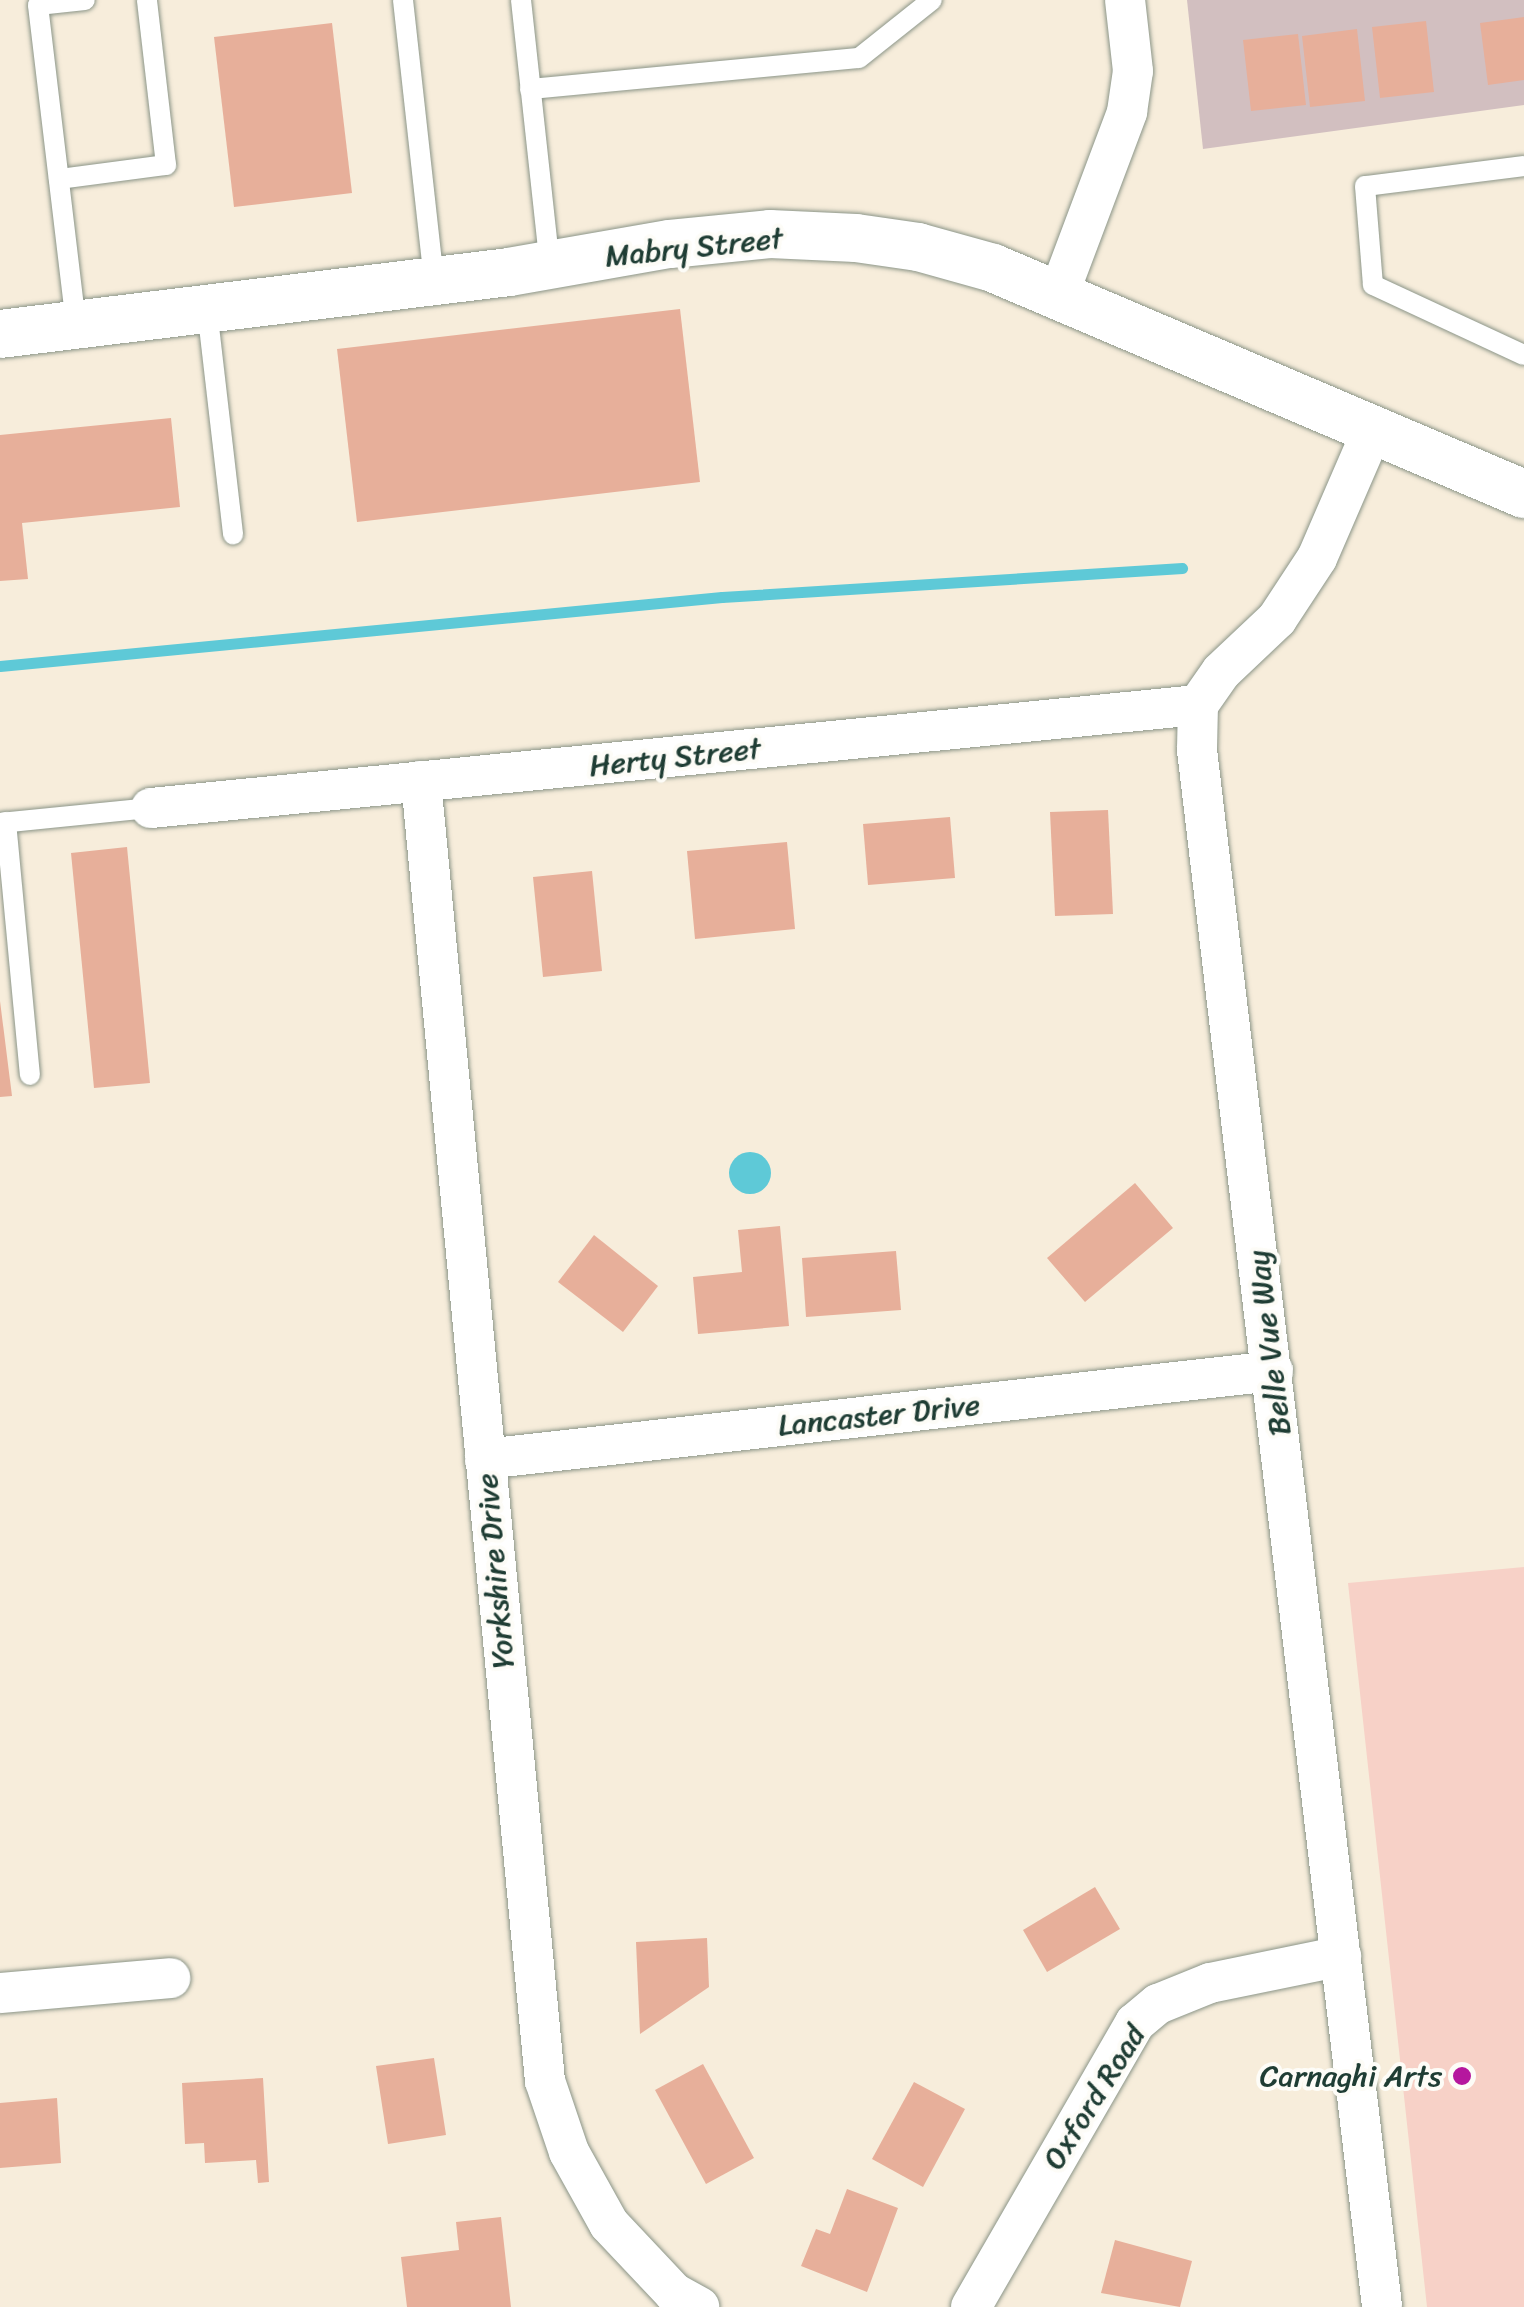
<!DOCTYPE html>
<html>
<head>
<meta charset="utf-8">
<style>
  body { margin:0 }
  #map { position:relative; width:1524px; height:2307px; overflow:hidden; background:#f7eddb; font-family:Sriracha,sans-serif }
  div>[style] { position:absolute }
  .built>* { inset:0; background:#f7d1c7 }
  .industrial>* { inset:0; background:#d2bfc0 }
  .water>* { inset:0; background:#5ec9d7 }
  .round { border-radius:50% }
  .stream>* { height:11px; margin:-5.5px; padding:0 5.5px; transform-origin:5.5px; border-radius:5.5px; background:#5ec9d7 }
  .building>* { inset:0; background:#e7af9a }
  .roads { filter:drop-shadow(0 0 2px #8b9588) drop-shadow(0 0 2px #8b9588) }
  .service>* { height:20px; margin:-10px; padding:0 10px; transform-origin:10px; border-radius:10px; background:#fff }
  .minor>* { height:40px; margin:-20px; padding:0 20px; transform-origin:20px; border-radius:20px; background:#fff }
  .tertiary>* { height:48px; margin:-24px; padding:0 24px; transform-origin:24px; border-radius:24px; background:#fff }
  .dots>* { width:28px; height:28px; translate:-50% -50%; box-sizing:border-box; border:5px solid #fdfcf7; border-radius:50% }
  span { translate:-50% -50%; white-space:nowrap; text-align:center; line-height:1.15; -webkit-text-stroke:8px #fdfcf7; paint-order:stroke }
  .street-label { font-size:30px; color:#1f3d34 }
  .poi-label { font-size:30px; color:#1f3d34 }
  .right { translate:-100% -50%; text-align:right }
</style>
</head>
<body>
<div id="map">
  <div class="built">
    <div style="clip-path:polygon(1524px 1567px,1524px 2307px,1427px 2307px,1348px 1583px)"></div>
  </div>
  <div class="industrial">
    <div style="clip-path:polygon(1187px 0,1524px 0,1524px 105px,1203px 149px)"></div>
  </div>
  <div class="water">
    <div class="round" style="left:729px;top:1152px;width:42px;height:42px"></div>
  </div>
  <div class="stream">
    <div style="left:0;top:666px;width:725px;rotate:-5.46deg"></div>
    <div style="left:722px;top:597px;width:461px;rotate:-3.6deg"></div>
  </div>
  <div class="building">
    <div style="clip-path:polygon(1524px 17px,1524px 80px,1488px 85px,1480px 23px)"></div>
    <div style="clip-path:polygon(1426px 21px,1434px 92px,1380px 98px,1372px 27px)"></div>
    <div style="clip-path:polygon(332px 23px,352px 193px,234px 207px,214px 37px)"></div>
    <div style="clip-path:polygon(1357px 29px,1365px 101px,1310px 107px,1302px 36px)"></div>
    <div style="clip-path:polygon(1298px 34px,1306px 105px,1251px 111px,1243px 40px)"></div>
    <div style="clip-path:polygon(680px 309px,700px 482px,357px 522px,337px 349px)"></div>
    <div style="clip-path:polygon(171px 418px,180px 507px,22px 523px,28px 579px,0 581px,0 435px)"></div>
    <div style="clip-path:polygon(1108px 810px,1113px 914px,1055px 916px,1050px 812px)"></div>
    <div style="clip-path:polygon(950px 817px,955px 878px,868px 885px,863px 824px)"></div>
    <div style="clip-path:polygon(787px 842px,795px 929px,695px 939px,687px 851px)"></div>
    <div style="clip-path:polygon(127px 847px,150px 1083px,94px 1088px,71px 853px)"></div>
    <div style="clip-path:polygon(592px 871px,602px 971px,543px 977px,533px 877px)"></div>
    <div style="clip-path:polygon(0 1001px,12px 1096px,0 1097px)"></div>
    <div style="clip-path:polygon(1135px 1183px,1173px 1228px,1085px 1302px,1047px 1258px)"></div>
    <div style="clip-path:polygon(780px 1226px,789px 1326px,698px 1334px,693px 1277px,742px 1272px,738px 1230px)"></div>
    <div style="clip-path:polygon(594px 1235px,658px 1286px,623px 1332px,558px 1282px)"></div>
    <div style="clip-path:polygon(896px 1251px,901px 1310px,806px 1317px,802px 1258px)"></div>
    <div style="clip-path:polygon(1095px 1887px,1120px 1929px,1047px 1972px,1023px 1930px)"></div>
    <div style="clip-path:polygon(707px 1938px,709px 1987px,640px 2034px,636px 1942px)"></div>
    <div style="clip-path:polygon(434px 2058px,446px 2135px,388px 2144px,376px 2066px)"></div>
    <div style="clip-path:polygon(703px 2064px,754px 2158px,706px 2184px,655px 2090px)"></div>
    <div style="clip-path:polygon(263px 2078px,269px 2182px,258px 2183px,256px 2160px,205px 2163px,204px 2143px,185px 2144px,182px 2083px)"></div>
    <div style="clip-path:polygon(914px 2082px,965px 2109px,923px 2187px,872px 2159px)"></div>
    <div style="clip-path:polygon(57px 2098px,61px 2163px,0 2168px,0 2103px)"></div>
    <div style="clip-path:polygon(847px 2189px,898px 2208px,867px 2292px,801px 2266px,816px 2229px,830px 2234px)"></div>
    <div style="clip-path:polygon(501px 2217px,511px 2307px,407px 2307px,401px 2257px,459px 2250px,456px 2222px)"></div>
    <div style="clip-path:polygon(1115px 2240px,1192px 2261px,1180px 2307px,1101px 2293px)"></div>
  </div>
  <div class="roads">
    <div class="service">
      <div style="left:403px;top:0;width:283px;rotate:83.7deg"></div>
      <div style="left:521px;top:0;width:267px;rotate:83.8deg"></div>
      <div style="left:530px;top:89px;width:330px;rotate:-5.4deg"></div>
      <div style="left:859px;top:58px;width:93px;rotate:-38.5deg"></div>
      <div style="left:1524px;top:166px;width:160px;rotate:172.8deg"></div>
      <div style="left:1365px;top:186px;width:99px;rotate:85.4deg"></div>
      <div style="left:1373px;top:285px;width:166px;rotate:24.9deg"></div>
      <div style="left:59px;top:179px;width:108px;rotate:-7.5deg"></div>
      <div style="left:166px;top:165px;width:166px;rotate:-96.6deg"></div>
      <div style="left:207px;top:309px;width:227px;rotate:83.4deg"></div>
      <div style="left:76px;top:324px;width:321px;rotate:-96.8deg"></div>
      <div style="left:38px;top:5px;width:47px;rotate:-6.1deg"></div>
      <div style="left:6px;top:822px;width:254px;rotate:84.6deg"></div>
      <div style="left:0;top:823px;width:152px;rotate:-5.7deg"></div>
    </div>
    <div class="minor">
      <div style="left:1058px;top:296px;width:197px;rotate:-69.4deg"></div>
      <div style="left:1127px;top:112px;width:41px;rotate:-81.7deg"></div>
      <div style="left:1133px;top:71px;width:71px;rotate:-96.4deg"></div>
      <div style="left:1372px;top:431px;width:138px;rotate:113.4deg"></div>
      <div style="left:1317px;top:558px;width:73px;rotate:123.3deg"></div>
      <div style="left:1277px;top:619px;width:77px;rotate:136.6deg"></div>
      <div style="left:1221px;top:672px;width:40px;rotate:124.9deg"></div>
      <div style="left:1198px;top:705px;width:45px;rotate:91.3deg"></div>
      <div style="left:1197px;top:750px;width:1568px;rotate:83.22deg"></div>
      <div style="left:421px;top:781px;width:1306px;rotate:84.55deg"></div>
      <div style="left:545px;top:2081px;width:75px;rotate:71.3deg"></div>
      <div style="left:569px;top:2152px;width:82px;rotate:60.9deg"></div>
      <div style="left:609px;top:2224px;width:95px;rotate:46.7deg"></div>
      <div style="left:674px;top:2293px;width:29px;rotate:29deg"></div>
      <div style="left:151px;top:808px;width:1052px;rotate:-5.62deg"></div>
      <div style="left:485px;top:1459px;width:793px;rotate:-6.37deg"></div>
      <div style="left:0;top:1993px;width:171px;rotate:-5deg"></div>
      <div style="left:971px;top:2307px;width:328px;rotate:-60deg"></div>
      <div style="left:1135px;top:2023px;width:30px;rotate:-40deg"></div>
      <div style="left:1158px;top:2004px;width:56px;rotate:-22deg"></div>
      <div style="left:1210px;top:1983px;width:134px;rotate:-11.6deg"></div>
    </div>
    <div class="tertiary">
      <div style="left:0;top:334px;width:513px;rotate:-6.94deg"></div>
      <div style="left:509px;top:272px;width:163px;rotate:-9.9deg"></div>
      <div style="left:670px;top:244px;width:100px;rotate:-5.7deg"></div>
      <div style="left:770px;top:234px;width:86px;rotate:2.7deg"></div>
      <div style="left:856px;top:238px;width:63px;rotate:8.3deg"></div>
      <div style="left:918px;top:247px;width:78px;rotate:15.6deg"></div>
      <div style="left:993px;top:268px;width:577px;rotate:23.06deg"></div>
    </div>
  </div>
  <div class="dots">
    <div style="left:1462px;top:2076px;background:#b5179e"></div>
  </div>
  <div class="street-label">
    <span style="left:694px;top:247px;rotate:-6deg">Mabry Street</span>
    <span style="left:675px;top:757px;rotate:-6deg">Herty Street</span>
    <span style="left:1269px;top:1343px;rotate:-97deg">Belle Vue Way</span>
    <span style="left:879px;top:1415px;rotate:-6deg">Lancaster Drive</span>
    <span style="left:495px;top:1571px;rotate:-95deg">Yorkshire Drive</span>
    <span style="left:1094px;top:2097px;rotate:-58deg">Oxford Road</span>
  </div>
  <div class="poi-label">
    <span class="right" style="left:1442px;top:2076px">Carnaghi Arts</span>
  </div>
</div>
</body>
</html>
